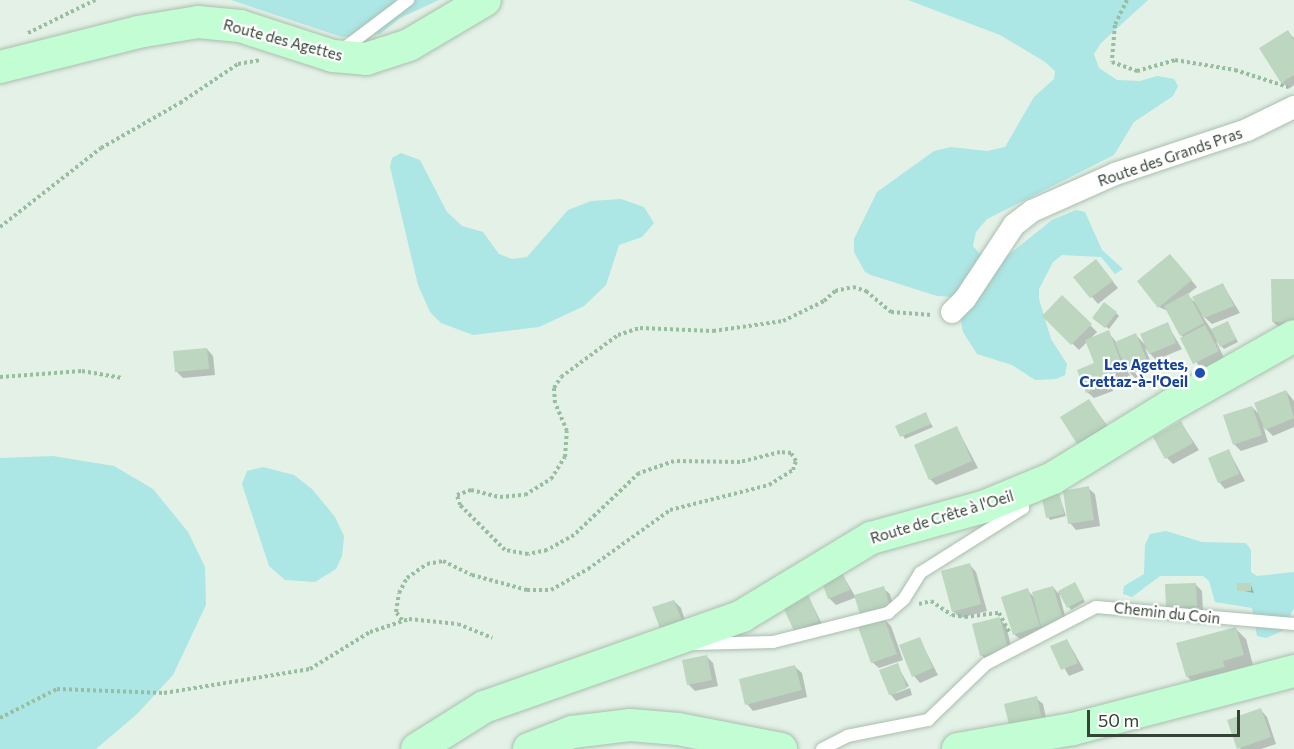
<!DOCTYPE html>
<html>
<head>
<meta charset="utf-8">
<style>
  body { margin:0 }
  #map { position:relative; width:1294px; height:749px; overflow:hidden; background:#e4f1e7; font-family:Commissioner,sans-serif }
  div>[style] { position:absolute }
  .green>* { inset:0; background:#ace6e5 }
  .shadow>* { inset:0; background:#0003 }
  .building>* { inset:0; background:#bcd6c0 }
  .path>* { height:4px; margin-top:-2px; transform-origin:0; background:repeating-linear-gradient(90deg,#98be9f 0 3px,transparent 0 6px) }
  .roads { filter:drop-shadow(0 0 2px #a9bfae) drop-shadow(0 0 2px #a9bfae) }
  .lane>* { height:12px; margin:-6px; padding:0 6px; transform-origin:6px; border-radius:6px; background:#fff }
  .street>* { height:22px; margin:-11px; padding:0 11px; transform-origin:11px; border-radius:11px; background:#fff }
  .secondary>* { height:32px; margin:-16px; padding:0 16px; transform-origin:16px; border-radius:16px; background:#c2fdd3 }
  .dots>* { width:16px; height:16px; translate:-50% -50%; box-sizing:border-box; border:3px solid #fff; border-radius:50% }
  span { translate:-50% -50%; white-space:nowrap; text-align:center; line-height:1.15; -webkit-text-stroke:4.5px #fff; paint-order:stroke }
  .street-label { font-size:15px; color:#344336 }
  .transit-label { font-size:15px; color:#164399; font-weight:700 }
  .right { translate:-100% -50%; text-align:right }
  .scale { position:absolute; left:1087px; top:710px; width:153px; height:27px; box-sizing:border-box; border:3px solid #344336; border-top:0; padding-left:8px; font-size:18px; line-height:21px; white-space:nowrap; color:#344336; -webkit-text-stroke:4px #fff; paint-order:stroke }
</style>
</head>
<body>
<div id="map">
  <div class="green">
    <div style="clip-path:polygon(231px 0,439px 0,400px 18px,380px 34px,342px 37px)"></div>
    <div style="clip-path:polygon(908px 0,1148px 0,1101px 43px,1094px 54px,1099px 68px,1117px 80px,1140px 81px,1157px 76px,1174px 79px,1178px 86px,1173px 96px,1134px 122px,1114px 155px,987px 219px,976px 232px,973px 246px,979px 253px,1007px 256px,1052px 220px,1076px 210px,1085px 212px,1102px 250px,1123px 269px,1115px 274px,1101px 257px,1062px 255px,1053px 262px,1039px 289px,1039px 299px,1051px 339px,1067px 364px,1065px 375px,1056px 379px,1035px 380px,1012px 365px,977px 354px,963px 332px,956px 297px,937px 296px,871px 275px,865px 272px,854px 252px,854px 239px,877px 192px,934px 151px,951px 147px,987px 151px,1005px 147px,1034px 97px,1054px 79px,1055px 71px,1045px 62px,1000px 35px)"></div>
    <div style="clip-path:polygon(401px 153px,420px 160px,447px 212px,462px 226px,483px 232px,499px 254px,512px 259px,527px 257px,568px 210px,591px 201px,621px 199px,644px 207px,654px 223px,642px 237px,619px 245px,606px 285px,584px 306px,539px 327px,473px 335px,441px 323px,430px 312px,418px 285px,390px 167px,392px 158px)"></div>
    <div style="clip-path:polygon(53px 456px,114px 466px,153px 489px,188px 532px,205px 567px,206px 605px,173px 675px,137px 714px,96px 749px,0 749px,0 458px)"></div>
    <div style="clip-path:polygon(263px 467px,294px 475px,312px 489px,335px 517px,344px 536px,342px 556px,336px 569px,315px 582px,285px 580px,269px 566px,242px 484px,247px 471px)"></div>
    <div style="clip-path:polygon(1166px 531px,1202px 542px,1246px 543px,1251px 550px,1251px 572px,1257px 576px,1294px 572px,1294px 608px,1282px 631px,1266px 638px,1257px 636px,1252px 608px,1215px 602px,1209px 581px,1203px 576px,1160px 576px,1132px 597px,1123px 594px,1124px 586px,1144px 574px,1145px 545px,1150px 534px)"></div>
  </div>
  <div class="shadow">
    <div style="clip-path:polygon(1288px 32px,1294px 38px,1294px 85px,1289px 89px,1282px 82px)"></div>
    <div style="clip-path:polygon(1176px 262px,1197px 287px,1187px 295px,1197px 304px,1223px 285px,1240px 313px,1212px 324px,1201px 314px,1217px 338px,1228px 323px,1238px 342px,1224px 349px,1216px 341px,1224px 358px,1201px 370px,1168px 311px,1159px 307px)"></div>
    <div style="clip-path:polygon(1102px 268px,1118px 288px,1098px 304px,1075px 277px)"></div>
    <div style="clip-path:polygon(1294px 280px,1294px 328px,1280px 328px,1273px 322px)"></div>
    <div style="clip-path:polygon(1062px 297px,1097px 332px,1089px 340px,1108px 332px,1117px 343px,1136px 335px,1147px 347px,1167px 324px,1182px 349px,1156px 360px,1145px 348px,1154px 370px,1135px 378px,1128px 371px,1130px 376px,1111px 384px,1113px 391px,1094px 398px,1087px 392px,1096px 364px,1087px 342px,1079px 350px,1044px 316px)"></div>
    <div style="clip-path:polygon(1116px 313px,1119px 316px,1109px 329px,1097px 320px)"></div>
    <div style="clip-path:polygon(207px 349px,213px 356px,215px 375px,183px 378px,176px 371px)"></div>
    <div style="clip-path:polygon(1286px 391px,1294px 401px,1294px 427px,1273px 436px,1263px 426px,1268px 442px,1241px 451px,1234px 444px,1252px 407px,1261px 416px)"></div>
    <div style="clip-path:polygon(1089px 401px,1112px 432px,1084px 449px,1078px 443px)"></div>
    <div style="clip-path:polygon(925px 414px,933px 427px,905px 439px,897px 426px)"></div>
    <div style="clip-path:polygon(1181px 423px,1199px 450px,1173px 464px,1167px 458px)"></div>
    <div style="clip-path:polygon(957px 428px,978px 468px,936px 485px,930px 479px)"></div>
    <div style="clip-path:polygon(1229px 451px,1245px 481px,1225px 489px,1219px 482px)"></div>
    <div style="clip-path:polygon(1088px 488px,1095px 494px,1100px 526px,1076px 530px,1070px 523px)"></div>
    <div style="clip-path:polygon(1058px 492px,1066px 516px,1050px 520px,1048px 517px)"></div>
    <div style="clip-path:polygon(970px 565px,976px 572px,987px 611px,960px 618px,953px 611px)"></div>
    <div style="clip-path:polygon(842px 574px,855px 596px,883px 588px,890px 594px,896px 615px,884px 619px,891px 626px,903px 660px,879px 668px,872px 662px,870px 624px,857px 597px,836px 605px,829px 598px)"></div>
    <div style="clip-path:polygon(1075px 584px,1085px 602px,1071px 610px,1059px 593px,1068px 627px,1049px 632px,1043px 626px,1045px 633px,1021px 640px,1014px 634px,1027px 590px,1035px 598px,1053px 587px,1058px 593px)"></div>
    <div style="clip-path:polygon(1195px 584px,1202px 591px,1203px 612px,1174px 613px,1167px 607px)"></div>
    <div style="clip-path:polygon(1251px 585px,1254px 593px,1239px 590px)"></div>
    <div style="clip-path:polygon(808px 596px,824px 628px,795px 630px)"></div>
    <div style="clip-path:polygon(674px 601px,681px 608px,688px 630px,654px 608px)"></div>
    <div style="clip-path:polygon(999px 619px,1006px 625px,1013px 655px,988px 661px,981px 655px)"></div>
    <div style="clip-path:polygon(1236px 629px,1246px 639px,1253px 665px,1232px 671px,1234px 677px,1197px 687px,1187px 676px)"></div>
    <div style="clip-path:polygon(919px 638px,938px 675px,920px 683px,914px 676px)"></div>
    <div style="clip-path:polygon(1067px 640px,1084px 670px,1069px 676px,1052px 647px)"></div>
    <div style="clip-path:polygon(707px 657px,713px 663px,718px 686px,695px 691px,688px 684px)"></div>
    <div style="clip-path:polygon(897px 665px,909px 686px,891px 695px,890px 694px)"></div>
    <div style="clip-path:polygon(795px 667px,802px 673px,807px 697px,753px 711px,747px 704px)"></div>
    <div style="clip-path:polygon(910px 688px,912px 695px,896px 701px,891px 695px)"></div>
    <div style="clip-path:polygon(1036px 698px,1043px 704px,1049px 731px,1019px 738px)"></div>
    <div style="clip-path:polygon(1261px 710px,1267px 717px,1276px 744px,1261px 749px,1240px 749px)"></div>
  </div>
  <div class="building">
    <div style="clip-path:polygon(1288px 30px,1294px 40px,1294px 75px,1281px 83px,1259px 48px)"></div>
    <div style="clip-path:polygon(1170px 254px,1192px 280px,1158px 308px,1137px 281px)"></div>
    <div style="clip-path:polygon(1096px 259px,1113px 281px,1090px 298px,1073px 277px)"></div>
    <div style="clip-path:polygon(1271px 279px,1294px 279px,1294px 322px,1272px 322px)"></div>
    <div style="clip-path:polygon(1223px 283px,1234px 306px,1204px 318px,1192px 297px)"></div>
    <div style="clip-path:polygon(1188px 293px,1204px 323px,1180px 336px,1164px 306px)"></div>
    <div style="clip-path:polygon(1062px 295px,1092px 324px,1071px 345px,1042px 316px)"></div>
    <div style="clip-path:polygon(1104px 302px,1117px 312px,1105px 328px,1092px 318px)"></div>
    <div style="clip-path:polygon(1228px 321px,1236px 339px,1220px 347px,1211px 329px)"></div>
    <div style="clip-path:polygon(1168px 322px,1176px 343px,1149px 354px,1140px 334px)"></div>
    <div style="clip-path:polygon(1205px 325px,1219px 351px,1193px 364px,1180px 338px)"></div>
    <div style="clip-path:polygon(1109px 330px,1124px 370px,1105px 377px,1108px 384px,1086px 393px,1077px 370px,1094px 363px,1085px 340px)"></div>
    <div style="clip-path:polygon(1136px 333px,1148px 363px,1127px 372px,1115px 342px)"></div>
    <div style="clip-path:polygon(207px 348px,209px 369px,175px 372px,173px 351px)"></div>
    <div style="clip-path:polygon(1286px 390px,1294px 418px,1265px 430px,1254px 403px)"></div>
    <div style="clip-path:polygon(1089px 399px,1106px 425px,1077px 444px,1060px 417px)"></div>
    <div style="clip-path:polygon(1252px 406px,1262px 435px,1233px 445px,1223px 415px)"></div>
    <div style="clip-path:polygon(926px 412px,931px 424px,900px 437px,895px 426px)"></div>
    <div style="clip-path:polygon(1181px 421px,1193px 443px,1165px 459px,1153px 437px)"></div>
    <div style="clip-path:polygon(957px 426px,972px 461px,929px 480px,914px 445px)"></div>
    <div style="clip-path:polygon(1229px 449px,1239px 474px,1218px 483px,1208px 458px)"></div>
    <div style="clip-path:polygon(1089px 486px,1094px 520px,1068px 524px,1063px 491px)"></div>
    <div style="clip-path:polygon(1059px 491px,1064px 514px,1046px 518px,1041px 494px)"></div>
    <div style="clip-path:polygon(970px 563px,981px 604px,952px 612px,941px 571px)"></div>
    <div style="clip-path:polygon(842px 572px,850px 590px,828px 599px,821px 580px)"></div>
    <div style="clip-path:polygon(1075px 582px,1084px 599px,1067px 608px,1058px 591px)"></div>
    <div style="clip-path:polygon(1196px 583px,1197px 606px,1166px 607px,1165px 584px)"></div>
    <div style="clip-path:polygon(1237px 583px,1251px 583px,1251px 591px,1237px 591px)"></div>
    <div style="clip-path:polygon(884px 586px,891px 609px,861px 618px,854px 595px)"></div>
    <div style="clip-path:polygon(1053px 586px,1063px 620px,1041px 626px,1032px 592px)"></div>
    <div style="clip-path:polygon(1028px 588px,1040px 626px,1013px 635px,1001px 597px)"></div>
    <div style="clip-path:polygon(808px 594px,819px 621px,794px 631px,782px 605px)"></div>
    <div style="clip-path:polygon(674px 600px,683px 623px,661px 631px,652px 607px)"></div>
    <div style="clip-path:polygon(1000px 617px,1008px 649px,980px 656px,972px 624px)"></div>
    <div style="clip-path:polygon(884px 618px,897px 654px,871px 663px,858px 627px)"></div>
    <div style="clip-path:polygon(1236px 627px,1244px 655px,1223px 661px,1225px 667px,1186px 677px,1176px 643px)"></div>
    <div style="clip-path:polygon(920px 637px,933px 668px,912px 677px,899px 645px)"></div>
    <div style="clip-path:polygon(1067px 639px,1078px 663px,1061px 670px,1050px 646px)"></div>
    <div style="clip-path:polygon(707px 655px,712px 680px,687px 685px,682px 660px)"></div>
    <div style="clip-path:polygon(898px 663px,907px 688px,889px 695px,879px 670px)"></div>
    <div style="clip-path:polygon(795px 665px,802px 690px,745px 705px,739px 679px)"></div>
    <div style="clip-path:polygon(1037px 696px,1043px 725px,1011px 733px,1004px 704px)"></div>
    <div style="clip-path:polygon(1261px 708px,1271px 737px,1237px 749px,1227px 720px)"></div>
  </div>
  <div class="path">
    <div style="left:1127px;top:0;width:28px;rotate:116deg"></div>
    <div style="left:1115px;top:25px;width:37px;rotate:95deg"></div>
    <div style="left:1112px;top:62px;width:27px;rotate:20deg"></div>
    <div style="left:1137px;top:71px;width:40px;rotate:-16deg"></div>
    <div style="left:1175px;top:60px;width:61px;rotate:9.5deg"></div>
    <div style="left:1235px;top:70px;width:56px;rotate:17.8deg"></div>
    <div style="left:28px;top:33px;width:75px;rotate:-26.2deg"></div>
    <div style="left:0;top:227px;width:128px;rotate:-38deg"></div>
    <div style="left:101px;top:148px;width:91px;rotate:-29.7deg"></div>
    <div style="left:180px;top:103px;width:70px;rotate:-33.9deg"></div>
    <div style="left:238px;top:64px;width:23px;rotate:-10deg"></div>
    <div style="left:0;top:377px;width:82px;rotate:-4.2deg"></div>
    <div style="left:82px;top:371px;width:41px;rotate:9.9deg"></div>
    <div style="left:919px;top:604px;width:12px;rotate:-14deg"></div>
    <div style="left:931px;top:601px;width:25px;rotate:34deg"></div>
    <div style="left:952px;top:615px;width:13px;rotate:9deg"></div>
    <div style="left:965px;top:617px;width:34px;rotate:-7deg"></div>
    <div style="left:999px;top:613px;width:24px;rotate:62deg"></div>
    <div style="left:402px;top:620px;width:10px;rotate:-127deg"></div>
    <div style="left:396px;top:612px;width:19px;rotate:-81deg"></div>
    <div style="left:399px;top:593px;width:17px;rotate:-62deg"></div>
    <div style="left:407px;top:578px;width:24px;rotate:-35deg"></div>
    <div style="left:427px;top:564px;width:16px;rotate:-11deg"></div>
    <div style="left:443px;top:561px;width:32px;rotate:26deg"></div>
    <div style="left:472px;top:575px;width:57px;rotate:15.3deg"></div>
    <div style="left:527px;top:590px;width:24px"></div>
    <div style="left:551px;top:590px;width:43px;rotate:-29.6deg"></div>
    <div style="left:588px;top:569px;width:101px;rotate:-35.7deg"></div>
    <div style="left:670px;top:510px;width:102px;rotate:-14.2deg"></div>
    <div style="left:769px;top:485px;width:28px;rotate:-32deg"></div>
    <div style="left:793px;top:470px;width:9px;rotate:-72deg"></div>
    <div style="left:796px;top:461px;width:9px;rotate:-122deg"></div>
    <div style="left:791px;top:453px;width:11px;rotate:-175deg"></div>
    <div style="left:780px;top:452px;width:41px;rotate:166deg"></div>
    <div style="left:740px;top:462px;width:66px;rotate:-179.1deg"></div>
    <div style="left:674px;top:461px;width:37px;rotate:161deg"></div>
    <div style="left:639px;top:473px;width:90px;rotate:136.4deg"></div>
    <div style="left:574px;top:535px;width:31px;rotate:151deg"></div>
    <div style="left:547px;top:550px;width:19px;rotate:168deg"></div>
    <div style="left:528px;top:554px;width:23px;rotate:-170deg"></div>
    <div style="left:505px;top:550px;width:64px;rotate:-135deg"></div>
    <div style="left:460px;top:505px;width:10px;rotate:-107deg"></div>
    <div style="left:457px;top:495px;width:15px;rotate:-20deg"></div>
    <div style="left:471px;top:490px;width:30px;rotate:14deg"></div>
    <div style="left:500px;top:497px;width:25px;rotate:-5deg"></div>
    <div style="left:525px;top:495px;width:31px;rotate:-32deg"></div>
    <div style="left:551px;top:479px;width:26px;rotate:-58deg"></div>
    <div style="left:565px;top:457px;width:26px;rotate:-86deg"></div>
    <div style="left:567px;top:431px;width:30px;rotate:-113deg"></div>
    <div style="left:555px;top:403px;width:15px;rotate:-94deg"></div>
    <div style="left:554px;top:388px;width:13px;rotate:-58deg"></div>
    <div style="left:561px;top:377px;width:71px;rotate:-36.4deg"></div>
    <div style="left:618px;top:335px;width:23px;rotate:-18deg"></div>
    <div style="left:640px;top:328px;width:73px;rotate:2.4deg"></div>
    <div style="left:713px;top:331px;width:71px;rotate:-8.1deg"></div>
    <div style="left:783px;top:321px;width:46px;rotate:-26deg"></div>
    <div style="left:824px;top:301px;width:15px;rotate:-42deg"></div>
    <div style="left:835px;top:291px;width:18px;rotate:-13deg"></div>
    <div style="left:853px;top:287px;width:14px;rotate:17deg"></div>
    <div style="left:866px;top:291px;width:33px;rotate:40deg"></div>
    <div style="left:891px;top:312px;width:42px;rotate:4.1deg"></div>
    <div style="left:0;top:718px;width:64px;rotate:-27deg"></div>
    <div style="left:57px;top:689px;width:107px;rotate:2.1deg"></div>
    <div style="left:164px;top:693px;width:148px;rotate:-9.3deg"></div>
    <div style="left:310px;top:669px;width:70px;rotate:-31.7deg"></div>
    <div style="left:370px;top:632px;width:41px;rotate:-18.4deg"></div>
    <div style="left:409px;top:619px;width:49px;rotate:5.8deg"></div>
    <div style="left:458px;top:624px;width:37px;rotate:22deg"></div>
  </div>
  <div class="roads">
    <div class="lane">
      <div style="left:342px;top:50px;width:83px;rotate:-37.1deg"></div>
      <div style="left:692px;top:644px;width:81px;rotate:-1.4deg"></div>
      <div style="left:773px;top:642px;width:119px;rotate:-14.2deg"></div>
      <div style="left:888px;top:613px;width:21px;rotate:-41deg"></div>
      <div style="left:904px;top:599px;width:31px;rotate:-58deg"></div>
      <div style="left:920px;top:573px;width:122px;rotate:-32.3deg"></div>
      <div style="left:1023px;top:508px;width:16px;rotate:-97deg"></div>
      <div style="left:822px;top:749px;width:28px;rotate:-27deg"></div>
      <div style="left:847px;top:736px;width:83px;rotate:-11.2deg"></div>
      <div style="left:928px;top:720px;width:81px;rotate:-44deg"></div>
      <div style="left:986px;top:664px;width:124px;rotate:-27.4deg"></div>
      <div style="left:1096px;top:607px;width:199px;rotate:4.9deg"></div>
    </div>
    <div class="street">
      <div style="left:952px;top:312px;width:18px;rotate:-45deg"></div>
      <div style="left:965px;top:299px;width:89px;rotate:-56.5deg"></div>
      <div style="left:1014px;top:225px;width:23px;rotate:-38deg"></div>
      <div style="left:1032px;top:211px;width:91px;rotate:-24deg"></div>
      <div style="left:1115px;top:174px;width:139px;rotate:-18.4deg"></div>
      <div style="left:1247px;top:130px;width:52px;rotate:-26.1deg"></div>
    </div>
    <div class="secondary">
      <div style="left:0;top:67px;width:142px;rotate:-14.2deg"></div>
      <div style="left:138px;top:32px;width:61px;rotate:-9.5deg"></div>
      <div style="left:198px;top:22px;width:42px;rotate:5.4deg"></div>
      <div style="left:240px;top:26px;width:98px;rotate:17.9deg"></div>
      <div style="left:333px;top:56px;width:33px;rotate:5deg"></div>
      <div style="left:366px;top:59px;width:45px;rotate:-18deg"></div>
      <div style="left:409px;top:45px;width:88px;rotate:-30.6deg"></div>
      <div style="left:417px;top:749px;width:79px;rotate:-32.1deg"></div>
      <div style="left:484px;top:707px;width:274px;rotate:-19.4deg"></div>
      <div style="left:742px;top:616px;width:151px;rotate:-31.2deg"></div>
      <div style="left:871px;top:538px;width:116px;rotate:-15.5deg"></div>
      <div style="left:983px;top:507px;width:76px;rotate:-22.5deg"></div>
      <div style="left:1053px;top:478px;width:137px;rotate:-31.6deg"></div>
      <div style="left:1170px;top:406px;width:142px;rotate:-29.4deg"></div>
      <div style="left:529px;top:749px;width:46px;rotate:-21.6deg"></div>
      <div style="left:572px;top:732px;width:58px;rotate:-6.9deg"></div>
      <div style="left:630px;top:725px;width:48px;rotate:4.8deg"></div>
      <div style="left:678px;top:729px;width:105px;rotate:11deg"></div>
      <div style="left:958px;top:749px;width:117px;rotate:-9.9deg"></div>
      <div style="left:1073px;top:729px;width:228px;rotate:-14.7deg"></div>
    </div>
  </div>
  <div class="dots">
    <div style="left:1200px;top:373px;background:#1a4fb4"></div>
  </div>
  <div class="street-label">
    <span style="left:283px;top:40px;rotate:15deg">Route des Agettes</span>
    <span style="left:1170px;top:157px;rotate:-19deg">Route des Grands Pras</span>
    <span style="left:942px;top:517px;rotate:-17deg">Route de Crête à l'Oeil</span>
    <span style="left:1167px;top:613px;rotate:6deg">Chemin du Coin</span>
  </div>
  <div class="transit-label">
    <span class="right" style="left:1188px;top:373px">Les Agettes,<br>Crettaz-à-l'Oeil</span>
  </div>
  <div class="scale">50 m</div>
</div>
</body>
</html>
